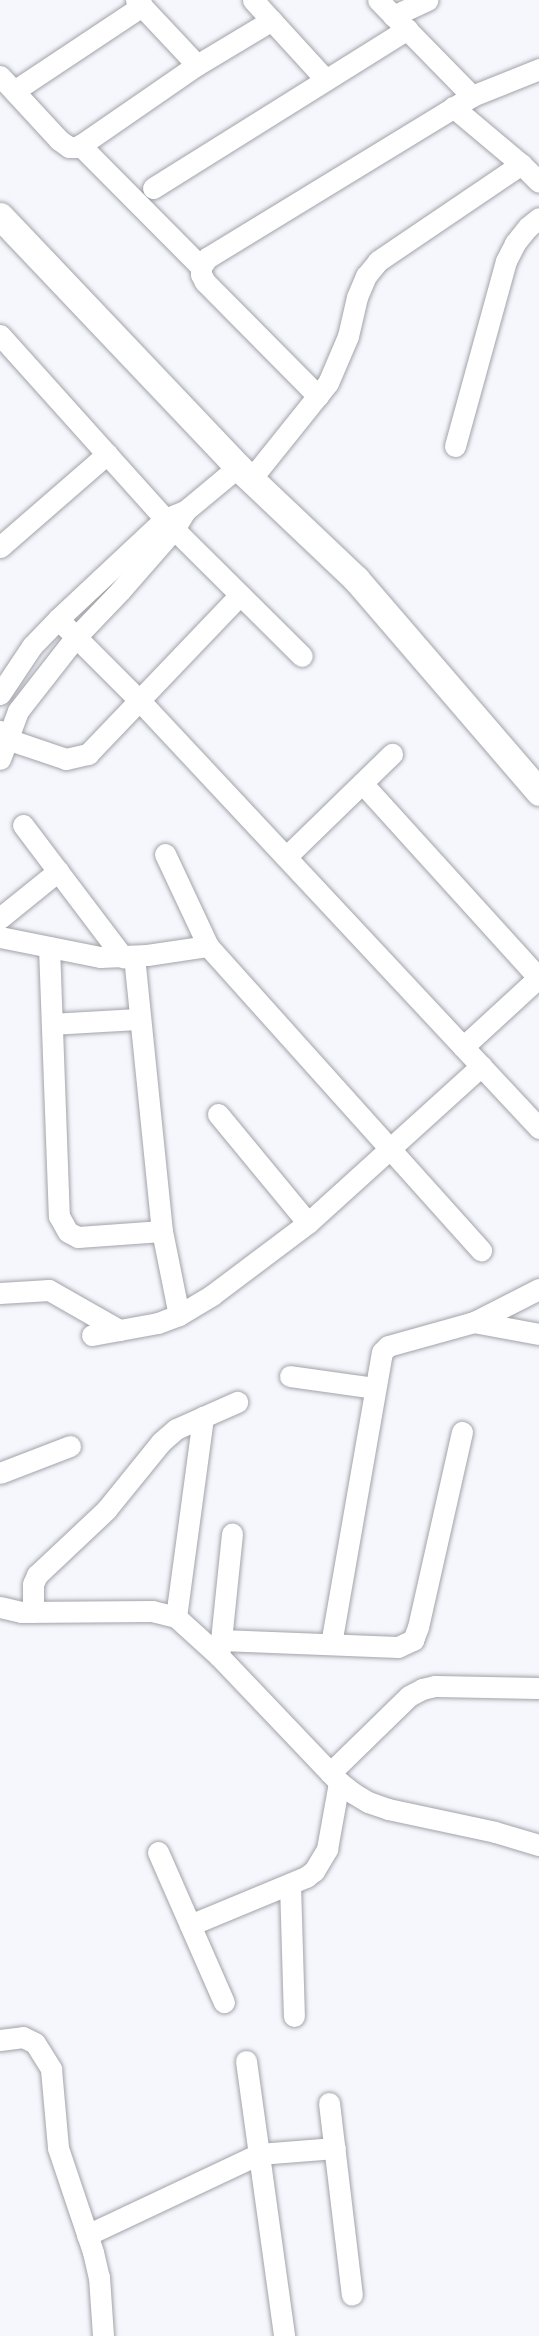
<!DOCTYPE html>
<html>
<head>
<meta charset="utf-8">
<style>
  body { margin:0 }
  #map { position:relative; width:539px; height:2336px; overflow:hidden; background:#f5f7fd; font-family:Literata,serif }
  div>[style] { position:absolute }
  .roads { filter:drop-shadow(0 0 2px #a1a3a8) drop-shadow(0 0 2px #a1a3a8) }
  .minor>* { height:21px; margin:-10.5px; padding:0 10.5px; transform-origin:10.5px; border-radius:10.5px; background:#fff }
  .tertiary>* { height:27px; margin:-13.5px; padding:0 13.5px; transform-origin:13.5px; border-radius:13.5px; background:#fff }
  span { translate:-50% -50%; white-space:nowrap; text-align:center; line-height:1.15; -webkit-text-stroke:4.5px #f5f7fd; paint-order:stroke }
</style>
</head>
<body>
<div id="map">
  <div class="roads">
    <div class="minor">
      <div style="left:136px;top:0;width:89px;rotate:46.8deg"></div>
      <div style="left:197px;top:65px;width:87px;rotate:-31deg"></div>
      <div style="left:253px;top:0;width:108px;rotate:47.6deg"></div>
      <div style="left:393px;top:16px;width:38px;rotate:-25deg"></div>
      <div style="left:0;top:76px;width:87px;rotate:47.3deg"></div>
      <div style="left:59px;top:140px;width:12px;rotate:35deg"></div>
      <div style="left:69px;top:147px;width:9px"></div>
      <div style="left:78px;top:147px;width:145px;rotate:-34.6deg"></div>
      <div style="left:14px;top:91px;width:154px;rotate:-33.6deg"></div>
      <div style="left:472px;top:96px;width:72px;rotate:-21.9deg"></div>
      <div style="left:453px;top:107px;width:89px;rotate:40deg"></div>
      <div style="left:80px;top:145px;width:172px;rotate:45.2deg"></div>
      <div style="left:153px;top:188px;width:300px;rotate:-32deg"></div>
      <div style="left:0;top:335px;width:261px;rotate:48.1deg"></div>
      <div style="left:174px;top:529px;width:180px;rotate:44.8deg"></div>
      <div style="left:318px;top:396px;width:161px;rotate:-134.7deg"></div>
      <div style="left:205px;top:282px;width:9px;rotate:-117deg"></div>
      <div style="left:201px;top:274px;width:7px;rotate:-90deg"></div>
      <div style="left:201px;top:267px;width:11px;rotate:-56deg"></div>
      <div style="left:207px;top:258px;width:311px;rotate:-31.4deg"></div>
      <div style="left:472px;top:96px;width:134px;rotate:-134.4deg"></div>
      <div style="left:455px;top:446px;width:192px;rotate:-74.6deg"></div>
      <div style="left:506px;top:261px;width:20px;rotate:-63deg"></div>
      <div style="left:515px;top:243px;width:21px;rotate:-51deg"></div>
      <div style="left:528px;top:227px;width:14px;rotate:-39deg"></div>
      <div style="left:251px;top:479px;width:123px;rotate:-51.3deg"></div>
      <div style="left:328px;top:383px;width:51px;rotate:-66.9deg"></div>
      <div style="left:348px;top:336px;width:40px;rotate:-77deg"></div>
      <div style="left:357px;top:297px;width:23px;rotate:-67deg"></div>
      <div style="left:366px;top:276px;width:19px;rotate:-51deg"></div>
      <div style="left:378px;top:261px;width:173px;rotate:-34.1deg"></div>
      <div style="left:521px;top:164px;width:25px;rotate:45deg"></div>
      <div style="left:185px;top:511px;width:69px;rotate:-39.7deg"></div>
      <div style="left:0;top:547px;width:142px;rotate:-41deg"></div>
      <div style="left:58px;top:619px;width:115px;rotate:45deg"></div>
      <div style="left:139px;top:700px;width:586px;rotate:46.94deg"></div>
      <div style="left:0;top:694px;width:58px;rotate:-56.3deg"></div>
      <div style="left:32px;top:646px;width:37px;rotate:-46deg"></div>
      <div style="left:58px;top:619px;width:146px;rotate:-43.1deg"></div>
      <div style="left:165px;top:519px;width:22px;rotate:-22deg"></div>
      <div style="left:185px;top:511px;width:21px;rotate:121deg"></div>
      <div style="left:174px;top:529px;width:82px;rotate:131.1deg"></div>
      <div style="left:120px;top:591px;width:65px;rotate:133.8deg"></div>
      <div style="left:75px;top:638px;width:93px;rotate:128deg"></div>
      <div style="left:18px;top:711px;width:51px;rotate:110.6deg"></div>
      <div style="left:0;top:731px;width:11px;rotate:49deg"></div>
      <div style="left:7px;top:739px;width:62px;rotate:18.7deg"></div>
      <div style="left:66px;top:759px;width:23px;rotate:-13deg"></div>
      <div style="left:88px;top:754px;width:220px;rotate:-46.3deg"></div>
      <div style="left:362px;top:783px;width:263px;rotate:47.8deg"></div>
      <div style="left:23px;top:825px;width:166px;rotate:52.9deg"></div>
      <div style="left:165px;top:854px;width:102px;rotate:64.9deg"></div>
      <div style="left:286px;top:857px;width:148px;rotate:-44.2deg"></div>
      <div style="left:0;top:918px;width:75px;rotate:-39deg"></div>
      <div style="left:0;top:937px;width:102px;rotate:11.3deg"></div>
      <div style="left:100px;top:957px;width:47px;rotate:-2.4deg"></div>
      <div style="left:147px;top:955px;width:62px;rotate:-8.4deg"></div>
      <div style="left:208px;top:946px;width:409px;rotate:48.1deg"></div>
      <div style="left:49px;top:947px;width:269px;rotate:87.9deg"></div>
      <div style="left:59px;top:1216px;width:18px;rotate:61deg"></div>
      <div style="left:68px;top:1232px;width:11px;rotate:27deg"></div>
      <div style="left:78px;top:1237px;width:84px;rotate:-4.1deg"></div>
      <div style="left:134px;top:956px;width:276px;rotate:84.2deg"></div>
      <div style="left:162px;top:1231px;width:86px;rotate:78.6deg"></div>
      <div style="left:52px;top:1024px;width:88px;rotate:-3.3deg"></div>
      <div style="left:463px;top:1047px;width:102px;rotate:-42.6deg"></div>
      <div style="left:218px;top:1114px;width:141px;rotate:50.5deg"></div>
      <div style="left:0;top:1293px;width:49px;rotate:-3.5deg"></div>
      <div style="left:49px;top:1290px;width:81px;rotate:29.7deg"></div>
      <div style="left:474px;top:1322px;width:66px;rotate:10.5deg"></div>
      <div style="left:92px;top:1335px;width:67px;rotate:-10.3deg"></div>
      <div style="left:158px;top:1323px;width:22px;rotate:-21deg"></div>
      <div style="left:179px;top:1315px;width:39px;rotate:-31deg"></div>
      <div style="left:212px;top:1295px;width:120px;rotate:-36.9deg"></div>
      <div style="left:308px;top:1223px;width:234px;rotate:-42.2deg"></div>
      <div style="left:290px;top:1376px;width:85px;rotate:8.1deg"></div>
      <div style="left:0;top:1473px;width:75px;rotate:-21.1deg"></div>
      <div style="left:0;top:1607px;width:22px;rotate:13deg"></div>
      <div style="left:21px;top:1612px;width:131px;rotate:-0.4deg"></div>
      <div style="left:152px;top:1611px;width:25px;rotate:14deg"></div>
      <div style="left:176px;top:1617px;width:58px;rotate:42.2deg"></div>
      <div style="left:219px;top:1656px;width:174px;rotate:46.4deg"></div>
      <div style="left:339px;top:1782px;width:18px;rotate:38deg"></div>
      <div style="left:353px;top:1793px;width:17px;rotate:31deg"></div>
      <div style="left:368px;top:1802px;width:21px;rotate:19deg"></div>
      <div style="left:388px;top:1809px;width:109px;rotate:12.1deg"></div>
      <div style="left:495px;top:1832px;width:46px;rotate:16.5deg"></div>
      <div style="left:33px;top:1612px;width:28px;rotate:-90deg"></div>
      <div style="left:33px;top:1584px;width:10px;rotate:-66deg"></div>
      <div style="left:37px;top:1575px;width:95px;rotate:-43.3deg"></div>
      <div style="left:106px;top:1510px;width:87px;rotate:-51deg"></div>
      <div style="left:161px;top:1442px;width:20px;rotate:-41deg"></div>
      <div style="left:176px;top:1429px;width:67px;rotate:-23.9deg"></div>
      <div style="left:176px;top:1617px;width:202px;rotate:-82.3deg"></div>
      <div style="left:221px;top:1640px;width:107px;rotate:-84.1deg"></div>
      <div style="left:331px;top:1644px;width:296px;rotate:-80.1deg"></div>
      <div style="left:382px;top:1352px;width:8px;rotate:-45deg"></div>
      <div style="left:388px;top:1346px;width:89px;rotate:-15.6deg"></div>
      <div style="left:474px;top:1322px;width:73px;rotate:-26.9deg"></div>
      <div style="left:219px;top:1656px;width:16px;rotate:-83deg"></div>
      <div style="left:221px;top:1640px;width:177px;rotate:2.3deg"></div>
      <div style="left:398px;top:1647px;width:17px;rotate:-25deg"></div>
      <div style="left:413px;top:1640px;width:14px;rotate:-69deg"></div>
      <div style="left:418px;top:1627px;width:200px;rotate:-77.3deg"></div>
      <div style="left:330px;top:1773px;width:110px;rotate:-44.3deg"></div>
      <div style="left:409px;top:1696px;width:15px;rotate:-28deg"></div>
      <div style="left:422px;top:1689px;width:13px;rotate:-13deg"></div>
      <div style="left:435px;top:1686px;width:104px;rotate:1.1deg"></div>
      <div style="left:158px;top:1852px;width:164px;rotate:66.3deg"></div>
      <div style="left:290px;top:1884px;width:132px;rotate:88.3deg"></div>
      <div style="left:190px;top:1925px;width:126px;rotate:-22.5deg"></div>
      <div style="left:306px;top:1877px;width:10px;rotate:-37deg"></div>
      <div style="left:314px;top:1871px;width:26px;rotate:-59deg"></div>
      <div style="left:327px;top:1849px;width:68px;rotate:-79.8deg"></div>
      <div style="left:0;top:2040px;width:23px;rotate:-7deg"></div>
      <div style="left:23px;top:2037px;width:13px;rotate:27deg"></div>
      <div style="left:35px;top:2043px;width:31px;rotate:58deg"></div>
      <div style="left:51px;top:2069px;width:79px;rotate:84.9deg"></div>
      <div style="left:58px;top:2148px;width:110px;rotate:71.4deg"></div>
      <div style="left:93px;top:2252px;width:26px;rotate:77deg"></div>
      <div style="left:99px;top:2277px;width:59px;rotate:86.1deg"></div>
      <div style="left:246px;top:2061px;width:278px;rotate:82.1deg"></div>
      <div style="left:329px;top:2103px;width:193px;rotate:83.2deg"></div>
      <div style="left:87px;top:2235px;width:190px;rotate:-25.2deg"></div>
      <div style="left:259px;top:2154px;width:76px;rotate:-4.5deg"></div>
    </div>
    <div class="tertiary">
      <div style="left:0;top:216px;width:346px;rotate:46.5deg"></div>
      <div style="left:238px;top:467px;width:163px;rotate:43.5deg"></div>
      <div style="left:356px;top:579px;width:281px;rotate:49.3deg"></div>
    </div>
  </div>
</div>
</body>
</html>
